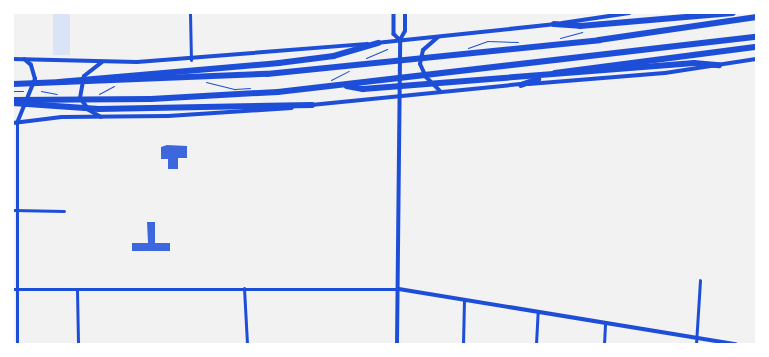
<!DOCTYPE html>
<html>
<head>
<meta charset="utf-8">
<style>
  body { margin:0 }
  #map { position:relative; width:769px; height:357px; overflow:hidden; background:#f2f2f2; font-family:Lora,serif }
  div>[style] { position:absolute }
  .green>* { inset:0; background:#dbe4f7 }
  .building>* { inset:0; background:#3d67dc }
  .path>* { height:1px; margin:-0.5px; padding:0 0.5px; transform-origin:0.5px; border-radius:0.5px; background:#1d4ed8 }
  .minor>* { height:3px; margin:-1.5px; padding:0 1.5px; transform-origin:1.5px; border-radius:1.5px; background:#1d4ed8 }
  .tertiary>* { height:3.5px; margin:-1.75px; padding:0 1.75px; transform-origin:1.75px; border-radius:1.75px; background:#1d4ed8 }
  .secondary>* { height:4px; margin:-2px; padding:0 2px; transform-origin:2px; border-radius:2px; background:#1d4ed8 }
  .motorway>* { height:5.5px; margin:-2.75px; padding:0 2.75px; transform-origin:2.75px; border-radius:2.75px; background:#1d4ed8 }
  span { translate:-50% -50%; white-space:nowrap; text-align:center; line-height:1.15; -webkit-text-stroke:3px #fff; paint-order:stroke }
  .frame { position:absolute; inset:0; border:14px solid #fff; pointer-events:none }
</style>
</head>
<body>
<div id="map">
  <div class="green">
    <div style="clip-path:polygon(53px 13px,70px 13px,70px 55px,53px 55px)"></div>
  </div>
  <div class="building">
    <div style="clip-path:polygon(167px 145px,187px 146px,187px 158px,178px 158px,178px 169px,168px 169px,168px 159px,161px 159px,161px 147px)"></div>
    <div style="clip-path:polygon(147px 222px,155px 222px,155px 243px,170px 243px,170px 251px,132px 251px,132px 243px,148px 243px)"></div>
  </div>
  <div class="path">
    <div style="left:560px;top:38px;width:23px;rotate:-15deg"></div>
    <div style="left:468px;top:48px;width:20px;rotate:-20deg"></div>
    <div style="left:487px;top:41px;width:31px;rotate:2deg"></div>
    <div style="left:366px;top:58px;width:23px;rotate:-23deg"></div>
    <div style="left:331px;top:80px;width:20px;rotate:-27deg"></div>
    <div style="left:206px;top:82px;width:30px;rotate:14deg"></div>
    <div style="left:235px;top:89px;width:15px;rotate:-4deg"></div>
    <div style="left:13px;top:91px;width:10px"></div>
    <div style="left:41px;top:91px;width:16px;rotate:11deg"></div>
    <div style="left:99px;top:94px;width:17px;rotate:-28deg"></div>
  </div>
  <div class="minor">
    <div style="left:190px;top:13px;width:47px;rotate:88.8deg"></div>
    <div style="left:17px;top:123px;width:221px;rotate:90deg"></div>
    <div style="left:13px;top:210px;width:51px;rotate:1.1deg"></div>
    <div style="left:244px;top:288px;width:56px;rotate:86.9deg"></div>
    <div style="left:13px;top:289px;width:386px"></div>
    <div style="left:77px;top:290px;width:54px;rotate:88.9deg"></div>
    <div style="left:463px;top:344px;width:45px;rotate:-88.7deg"></div>
    <div style="left:536px;top:344px;width:33px;rotate:-87deg"></div>
    <div style="left:604px;top:344px;width:22px;rotate:-87deg"></div>
    <div style="left:696px;top:344px;width:64px;rotate:-86.4deg"></div>
  </div>
  <div class="tertiary">
    <div style="left:394px;top:13px;width:21px;rotate:90deg"></div>
    <div style="left:394px;top:34px;width:8px;rotate:45deg"></div>
    <div style="left:399px;top:289px;width:341px;rotate:9.3deg"></div>
    <div style="left:397px;top:344px;width:304px;rotate:-89.4deg"></div>
    <div style="left:400px;top:40px;width:10px;rotate:-61deg"></div>
    <div style="left:405px;top:31px;width:18px;rotate:-90deg"></div>
  </div>
  <div class="secondary">
    <div style="left:562px;top:23px;width:68px;rotate:-8.5deg"></div>
    <div style="left:438px;top:37px;width:20px;rotate:139deg"></div>
    <div style="left:423px;top:50px;width:14px;rotate:102deg"></div>
    <div style="left:420px;top:64px;width:14px;rotate:65deg"></div>
    <div style="left:426px;top:77px;width:20px;rotate:45deg"></div>
    <div style="left:376px;top:43px;width:181px;rotate:-6deg"></div>
    <div style="left:13px;top:59px;width:124px;rotate:1.4deg"></div>
    <div style="left:137px;top:62px;width:231px;rotate:-4.5deg"></div>
    <div style="left:529px;top:84px;width:136px;rotate:-4.6deg"></div>
    <div style="left:665px;top:73px;width:92px;rotate:-8.7deg"></div>
    <div style="left:311px;top:105px;width:213px;rotate:-5.7deg"></div>
    <div style="left:101px;top:117px;width:14px;rotate:-150deg"></div>
    <div style="left:89px;top:110px;width:15px;rotate:-127deg"></div>
    <div style="left:80px;top:98px;width:22px;rotate:-80deg"></div>
    <div style="left:84px;top:76px;width:23px;rotate:-38deg"></div>
    <div style="left:13px;top:123px;width:49px;rotate:-7deg"></div>
    <div style="left:62px;top:117px;width:106px;rotate:-0.5deg"></div>
    <div style="left:168px;top:116px;width:124px;rotate:-3.7deg"></div>
    <div style="left:17px;top:123px;width:48px;rotate:-67.8deg"></div>
    <div style="left:35px;top:79px;width:15px;rotate:-106deg"></div>
    <div style="left:31px;top:65px;width:9px;rotate:-139deg"></div>
  </div>
  <div class="motorway">
    <div style="left:554px;top:24px;width:26px;rotate:4deg"></div>
    <div style="left:580px;top:26px;width:153px;rotate:-4.9deg"></div>
    <div style="left:555px;top:73px;width:203px;rotate:-7.4deg"></div>
    <div style="left:59px;top:82px;width:221px;rotate:-4.9deg"></div>
    <div style="left:279px;top:63px;width:55px;rotate:-7.3deg"></div>
    <div style="left:334px;top:56px;width:46px;rotate:-16.5deg"></div>
    <div style="left:13px;top:84px;width:254px;rotate:-2.3deg"></div>
    <div style="left:267px;top:74px;width:334px;rotate:-5.8deg"></div>
    <div style="left:599px;top:40px;width:159px;rotate:-8.3deg"></div>
    <div style="left:521px;top:85px;width:18px;rotate:-19deg"></div>
    <div style="left:347px;top:86px;width:16px;rotate:11deg"></div>
    <div style="left:363px;top:89px;width:332px;rotate:-4.5deg"></div>
    <div style="left:694px;top:63px;width:25px;rotate:5deg"></div>
    <div style="left:13px;top:100px;width:138px;rotate:-0.4deg"></div>
    <div style="left:151px;top:99px;width:127px;rotate:-3.2deg"></div>
    <div style="left:278px;top:92px;width:481px;rotate:-6.6deg"></div>
    <div style="left:13px;top:103px;width:86px;rotate:4deg"></div>
    <div style="left:99px;top:109px;width:213px;rotate:-1.1deg"></div>
  </div>
  <div class="frame"></div>
</div>
</body>
</html>
